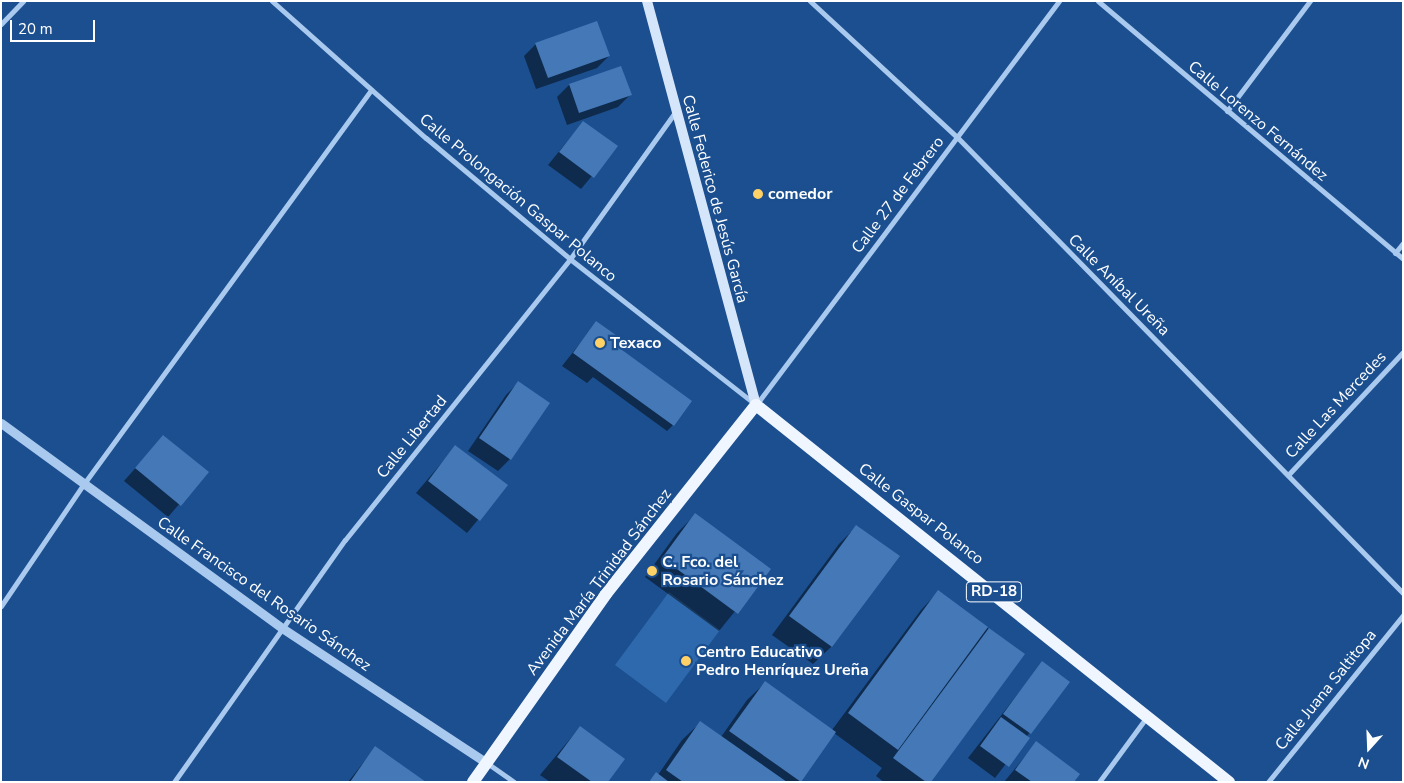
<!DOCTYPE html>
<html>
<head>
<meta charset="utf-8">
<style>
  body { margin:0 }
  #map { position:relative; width:1404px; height:783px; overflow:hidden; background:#1b4f8f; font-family:"Nunito Sans",sans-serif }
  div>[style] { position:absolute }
  .green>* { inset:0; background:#2e69ad }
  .shadow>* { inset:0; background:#0007 }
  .building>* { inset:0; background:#4478b7 }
  .minor>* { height:5px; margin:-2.5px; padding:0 2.5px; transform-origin:2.5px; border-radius:2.5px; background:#a9c9ee }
  .tertiary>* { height:9px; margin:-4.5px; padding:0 4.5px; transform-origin:4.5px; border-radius:4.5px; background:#a9c9ee }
  .secondary>* { height:10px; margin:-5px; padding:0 5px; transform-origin:5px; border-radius:5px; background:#d6e6fa }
  .primary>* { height:12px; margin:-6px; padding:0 6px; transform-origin:6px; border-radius:6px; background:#f0f6ff }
  .dots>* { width:14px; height:14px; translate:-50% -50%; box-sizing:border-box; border:2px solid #1b4f8f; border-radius:50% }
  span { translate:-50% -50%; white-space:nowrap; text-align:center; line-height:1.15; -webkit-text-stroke:4.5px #1b4f8f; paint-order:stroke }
  .shield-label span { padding:1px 4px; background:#1b4f8f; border:1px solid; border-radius:4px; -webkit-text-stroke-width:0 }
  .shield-label { font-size:15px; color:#fff; font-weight:700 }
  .street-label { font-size:16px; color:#fff }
  .poi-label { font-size:16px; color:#fff; font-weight:700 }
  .left { translate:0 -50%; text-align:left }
  .frame { position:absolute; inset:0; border:2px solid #fff; pointer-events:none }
  .north { position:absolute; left:1344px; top:723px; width:50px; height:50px; -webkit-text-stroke:4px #1b4f8f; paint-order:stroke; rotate:200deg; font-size:14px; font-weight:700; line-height:20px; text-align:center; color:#fff }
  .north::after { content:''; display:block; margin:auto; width:18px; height:22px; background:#fff; clip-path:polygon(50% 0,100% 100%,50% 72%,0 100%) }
  .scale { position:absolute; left:10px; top:20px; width:85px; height:22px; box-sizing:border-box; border:2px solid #fff; border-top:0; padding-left:6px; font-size:15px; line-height:18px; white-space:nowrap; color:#fff; -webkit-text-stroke:4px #1b4f8f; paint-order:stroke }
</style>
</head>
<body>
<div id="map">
  <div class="green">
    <div style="clip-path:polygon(669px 592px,720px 630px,666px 703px,615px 665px)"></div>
  </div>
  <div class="shadow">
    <div style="clip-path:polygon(536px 44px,609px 56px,597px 68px,536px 89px,524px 56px)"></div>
    <div style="clip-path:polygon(569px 85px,630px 95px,618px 107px,567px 125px,557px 97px)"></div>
    <div style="clip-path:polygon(583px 122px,616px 147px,581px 189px,548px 165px)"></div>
    <div style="clip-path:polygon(597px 322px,613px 352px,673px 425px,667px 431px,593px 377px,587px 383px,562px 366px)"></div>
    <div style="clip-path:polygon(518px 383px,510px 459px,498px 471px,468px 451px,506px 395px)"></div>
    <div style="clip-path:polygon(164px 436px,207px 472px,168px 517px,124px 481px)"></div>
    <div style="clip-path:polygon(456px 446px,506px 486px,467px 533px,416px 493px)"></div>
    <div style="clip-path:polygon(695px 515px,769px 569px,719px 631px,645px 577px,677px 533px)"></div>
    <div style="clip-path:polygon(857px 526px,898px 556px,831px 647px,813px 664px,772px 635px,839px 544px)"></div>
    <div style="clip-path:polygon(938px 592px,1023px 654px,929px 782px,884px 782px,876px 776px,882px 768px,834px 733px,799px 782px,648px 782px,658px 775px,682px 740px,700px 723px,721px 737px,747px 700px,765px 683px,832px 730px,921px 610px)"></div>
    <div style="clip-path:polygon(1042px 663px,1068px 682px,995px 778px,968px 758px)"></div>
    <div style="clip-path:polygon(580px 727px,607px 782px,550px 782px,540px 775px)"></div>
    <div style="clip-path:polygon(1036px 743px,1073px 782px,1004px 782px)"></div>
    <div style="clip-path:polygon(375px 748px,424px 782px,348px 782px)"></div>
  </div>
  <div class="building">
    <div style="clip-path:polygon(597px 21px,610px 56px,548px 78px,535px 43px)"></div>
    <div style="clip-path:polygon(621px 66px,632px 95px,579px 113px,569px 84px)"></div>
    <div style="clip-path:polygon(583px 121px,618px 146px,594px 178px,559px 152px)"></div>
    <div style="clip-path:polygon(596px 321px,623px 340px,618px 347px,692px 401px,674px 426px,573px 353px)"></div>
    <div style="clip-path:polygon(518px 381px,550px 403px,511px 460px,479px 438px)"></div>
    <div style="clip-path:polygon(163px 435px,209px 472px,181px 506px,135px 468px)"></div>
    <div style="clip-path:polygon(455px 445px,508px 485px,480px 521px,428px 481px)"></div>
    <div style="clip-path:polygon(695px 513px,771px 569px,738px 614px,662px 558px)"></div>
    <div style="clip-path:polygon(856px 525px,900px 556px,832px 647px,789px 616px)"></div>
    <div style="clip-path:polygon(938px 590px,988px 627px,898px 750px,848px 713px)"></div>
    <div style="clip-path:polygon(989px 628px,1025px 654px,931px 782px,926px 782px,893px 758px)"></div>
    <div style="clip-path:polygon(1042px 661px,1070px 682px,1031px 734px,1003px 714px)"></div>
    <div style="clip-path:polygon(765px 681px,836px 732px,801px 782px,729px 731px)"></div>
    <div style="clip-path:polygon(1001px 717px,1030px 738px,1009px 767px,980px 746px)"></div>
    <div style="clip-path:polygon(700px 721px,787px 782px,683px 782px,666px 770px)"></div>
    <div style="clip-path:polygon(580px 726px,625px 759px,608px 782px,592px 782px,557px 757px)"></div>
    <div style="clip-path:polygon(1036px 741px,1080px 774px,1074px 782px,1032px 782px,1015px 770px)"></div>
    <div style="clip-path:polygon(375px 746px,426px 782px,350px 782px)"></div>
    <div style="clip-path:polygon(656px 772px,669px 782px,649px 782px)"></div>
  </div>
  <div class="minor">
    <div style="left:272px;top:1px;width:206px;rotate:41.7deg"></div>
    <div style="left:426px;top:138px;width:188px;rotate:40deg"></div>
    <div style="left:570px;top:259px;width:236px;rotate:38.1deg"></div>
    <div style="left:756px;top:405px;width:505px;rotate:-53.13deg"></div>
    <div style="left:810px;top:1px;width:200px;rotate:42.8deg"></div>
    <div style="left:957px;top:137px;width:638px;rotate:45.64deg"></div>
    <div style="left:1098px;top:1px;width:399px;rotate:40.2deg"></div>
    <div style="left:1px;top:24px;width:32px;rotate:-46deg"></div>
    <div style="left:1227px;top:111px;width:138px;rotate:-53deg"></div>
    <div style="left:1395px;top:253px;width:13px;rotate:-51deg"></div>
    <div style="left:1288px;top:475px;width:168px;rotate:-46.9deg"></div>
    <div style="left:1px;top:606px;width:146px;rotate:-55.9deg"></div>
    <div style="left:83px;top:485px;width:489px;rotate:-53.9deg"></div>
    <div style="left:487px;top:763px;width:33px;rotate:35deg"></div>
    <div style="left:174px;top:782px;width:296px;rotate:-54.8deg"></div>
    <div style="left:345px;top:540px;width:360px;rotate:-51.3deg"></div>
    <div style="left:570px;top:259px;width:182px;rotate:-54.4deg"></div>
    <div style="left:1099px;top:782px;width:79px;rotate:-53.7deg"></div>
    <div style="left:1268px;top:782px;width:215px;rotate:-51deg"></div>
  </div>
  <div class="tertiary">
    <div style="left:1px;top:423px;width:348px;rotate:36.1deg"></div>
    <div style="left:282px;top:628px;width:245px;rotate:33.4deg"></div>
  </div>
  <div class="secondary">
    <div style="left:647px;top:1px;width:418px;rotate:74.9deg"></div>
  </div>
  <div class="primary">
    <div style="left:473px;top:782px;width:230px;rotate:-54.7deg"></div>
    <div style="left:606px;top:594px;width:241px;rotate:-51.6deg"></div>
    <div style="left:756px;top:405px;width:605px;rotate:38.56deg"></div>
  </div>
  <div class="dots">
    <div style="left:758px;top:194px;background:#ffd166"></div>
    <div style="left:600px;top:343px;background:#ffd166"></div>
    <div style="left:652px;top:571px;background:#ffd166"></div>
    <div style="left:686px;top:661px;background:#ffd166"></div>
  </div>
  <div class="shield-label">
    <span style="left:994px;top:592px">RD-18</span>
  </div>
  <div class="street-label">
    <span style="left:1258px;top:121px;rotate:40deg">Calle Lorenzo Fernández</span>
    <span style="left:898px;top:195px;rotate:-53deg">Calle 27 de Febrero</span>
    <span style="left:518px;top:198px;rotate:40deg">Calle Prolongación Gaspar Polanco</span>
    <span style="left:715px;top:199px;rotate:75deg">Calle Federico de Jesús García</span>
    <span style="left:1119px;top:285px;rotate:45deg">Calle Aníbal Ureña</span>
    <span style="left:1336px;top:405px;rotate:-47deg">Calle Las Mercedes</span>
    <span style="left:412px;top:437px;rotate:-51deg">Calle Libertad</span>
    <span style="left:921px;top:514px;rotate:38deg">Calle Gaspar Polanco</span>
    <span style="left:599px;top:582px;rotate:-53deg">Avenida María Trinidad Sánchez</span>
    <span style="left:264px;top:594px;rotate:35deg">Calle Francisco del Rosario Sánchez</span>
    <span style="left:1326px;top:690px;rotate:-51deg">Calle Juana Saltitopa</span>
  </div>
  <div class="poi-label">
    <span class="left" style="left:768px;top:194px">comedor</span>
    <span class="left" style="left:610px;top:343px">Texaco</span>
    <span class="left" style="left:662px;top:571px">C. Fco. del<br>Rosario Sánchez</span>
    <span class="left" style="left:696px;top:661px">Centro Educativo<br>Pedro Henríquez Ureña</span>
  </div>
  <div class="frame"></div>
  <div class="north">N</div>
  <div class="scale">20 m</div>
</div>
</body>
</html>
